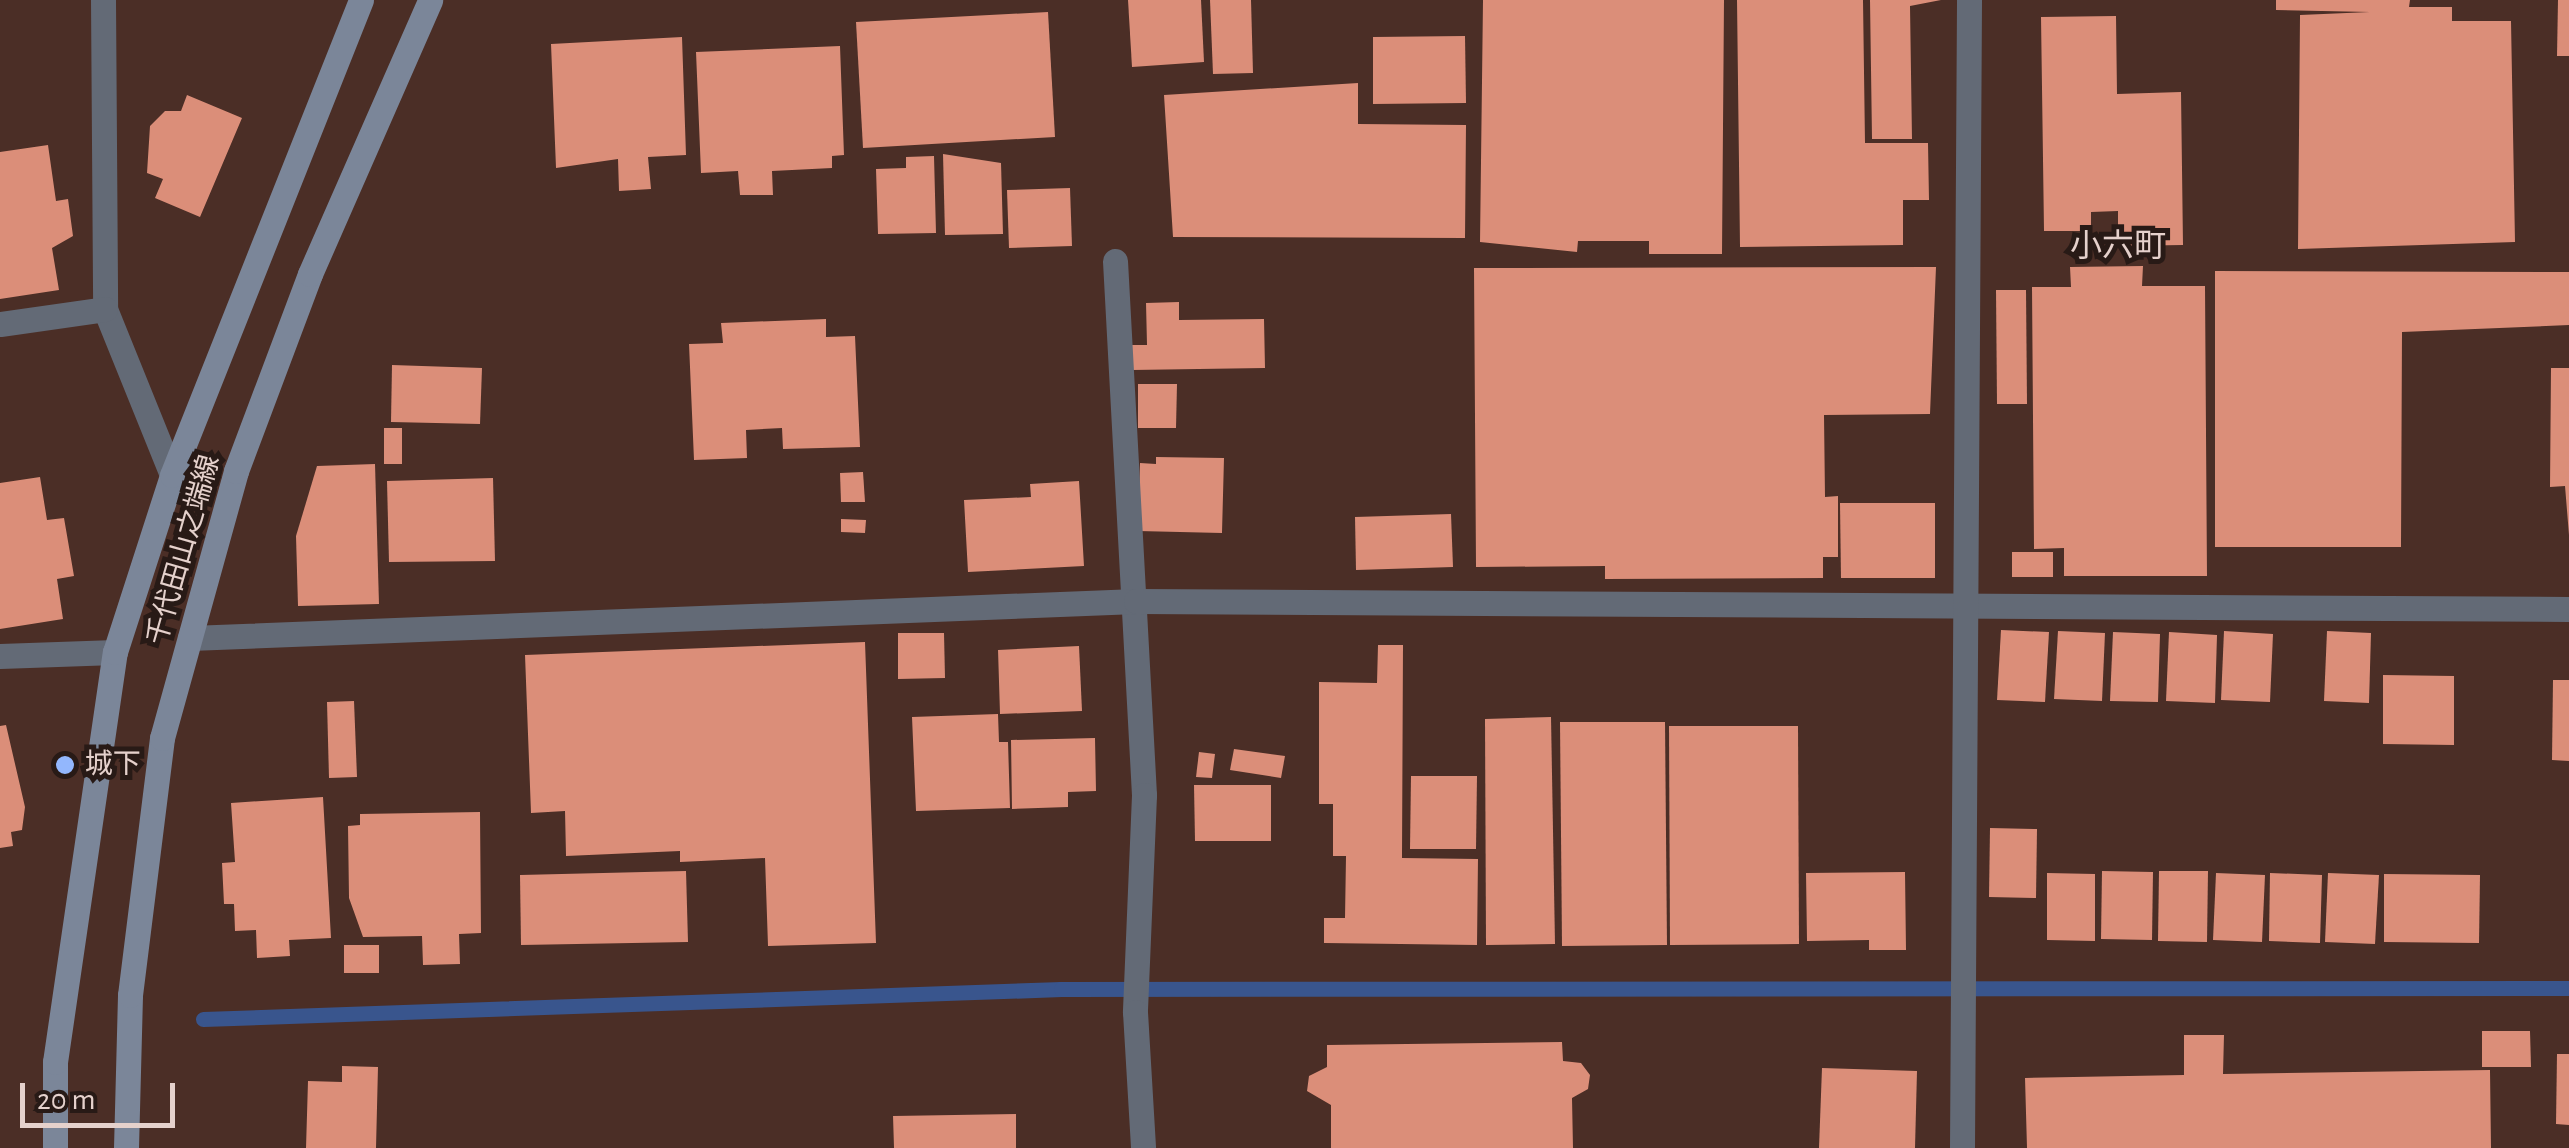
<!DOCTYPE html>
<html>
<head>
<meta charset="utf-8">
<style>
  body { margin:0 }
  #map { position:relative; width:2569px; height:1148px; overflow:hidden; background:#4b2e26; font-family:"Alegreya Sans","Noto Sans JP",sans-serif }
  div>[style] { position:absolute }
  .stream>* { height:15px; margin:-7.5px; padding:0 7.5px; transform-origin:7.5px; border-radius:7.5px; background:#39558d }
  .building>* { inset:0; background:#db8e79 }
  .street>* { height:25px; margin:-12.5px; padding:0 12.5px; transform-origin:12.5px; border-radius:12.5px; background:#636a76 }
  .secondary>* { height:25px; margin:-12.5px; padding:0 12.5px; transform-origin:12.5px; border-radius:12.5px; background:#7b8699 }
  .dots>* { width:28px; height:28px; translate:-50% -50%; box-sizing:border-box; border:5px solid #281a16; border-radius:50% }
  span { translate:-50% -50%; white-space:nowrap; text-align:center; line-height:1.15; -webkit-text-stroke:10px #281a16; paint-order:stroke }
  .street-label { font-size:28px; color:#e5d1cc }
  .poi-label { font-size:28px; color:#e5d1cc }
  .left { translate:0 -50%; text-align:left }
  .quarter-label { font-size:32px; color:#e5d1cc }
  .scale { position:absolute; left:20px; top:1083px; width:155px; height:45px; box-sizing:border-box; border:5px solid #e5d1cc; border-top:0; padding-left:12px; font-size:30px; line-height:35px; white-space:nowrap; color:#e5d1cc; -webkit-text-stroke:8px #281a16; paint-order:stroke }
</style>
</head>
<body>
<div id="map">
  <div class="stream">
    <div style="left:203px;top:1019px;width:859px;rotate:-2deg"></div>
    <div style="left:1061px;top:989px;width:1508px;rotate:-0.04deg"></div>
  </div>
  <div class="building">
    <div style="clip-path:polygon(1128px 0,1201px 0,1204px 62px,1132px 67px)"></div>
    <div style="clip-path:polygon(1210px 0,1251px 0,1253px 73px,1213px 74px)"></div>
    <div style="clip-path:polygon(1483px 0,1724px 0,1722px 254px,1649px 254px,1649px 241px,1578px 241px,1577px 252px,1480px 242px)"></div>
    <div style="clip-path:polygon(1737px 0,1863px 0,1865px 143px,1928px 143px,1929px 200px,1903px 200px,1903px 245px,1740px 247px)"></div>
    <div style="clip-path:polygon(1870px 0,1941px 0,1910px 6px,1912px 139px,1872px 139px)"></div>
    <div style="clip-path:polygon(2276px 0,2410px 0,2409px 7px,2452px 7px,2452px 21px,2511px 21px,2515px 242px,2298px 249px,2300px 15px,2370px 12px,2276px 10px)"></div>
    <div style="clip-path:polygon(2558px 0,2569px 0,2569px 56px,2557px 56px)"></div>
    <div style="clip-path:polygon(1048px 12px,1055px 137px,863px 148px,856px 22px)"></div>
    <div style="clip-path:polygon(2116px 16px,2117px 94px,2181px 92px,2183px 245px,2118px 246px,2118px 211px,2091px 212px,2091px 231px,2044px 231px,2041px 17px)"></div>
    <div style="clip-path:polygon(1465px 36px,1466px 103px,1373px 104px,1373px 37px)"></div>
    <div style="clip-path:polygon(682px 37px,686px 155px,648px 157px,651px 189px,619px 191px,618px 159px,556px 168px,551px 44px)"></div>
    <div style="clip-path:polygon(840px 46px,844px 155px,832px 156px,832px 168px,772px 171px,773px 195px,740px 195px,738px 171px,701px 173px,696px 52px)"></div>
    <div style="clip-path:polygon(1358px 83px,1358px 124px,1466px 125px,1465px 238px,1173px 237px,1164px 95px)"></div>
    <div style="clip-path:polygon(187px 95px,242px 118px,200px 217px,155px 198px,163px 179px,147px 173px,150px 126px,165px 111px,181px 111px)"></div>
    <div style="clip-path:polygon(48px 145px,56px 201px,68px 199px,73px 236px,52px 248px,59px 290px,0 299px,0 152px)"></div>
    <div style="clip-path:polygon(943px 154px,1001px 163px,1003px 234px,945px 235px)"></div>
    <div style="clip-path:polygon(934px 156px,936px 233px,878px 234px,876px 169px,906px 168px,906px 157px)"></div>
    <div style="clip-path:polygon(1070px 188px,1072px 246px,1009px 248px,1007px 190px)"></div>
    <div style="clip-path:polygon(2143px 266px,2142px 286px,2205px 286px,2207px 576px,2064px 576px,2064px 548px,2034px 549px,2032px 287px,2071px 287px,2070px 267px)"></div>
    <div style="clip-path:polygon(1936px 267px,1930px 414px,1824px 415px,1825px 497px,1838px 496px,1838px 557px,1823px 557px,1823px 578px,1605px 579px,1605px 566px,1476px 567px,1474px 268px)"></div>
    <div style="clip-path:polygon(2215px 271px,2569px 272px,2569px 325px,2402px 332px,2401px 547px,2215px 547px)"></div>
    <div style="clip-path:polygon(1996px 290px,2026px 290px,2027px 404px,1997px 404px)"></div>
    <div style="clip-path:polygon(1179px 302px,1179px 320px,1264px 319px,1265px 368px,1132px 370px,1131px 345px,1147px 345px,1146px 303px)"></div>
    <div style="clip-path:polygon(826px 319px,826px 337px,855px 336px,860px 447px,783px 449px,782px 428px,746px 430px,747px 458px,694px 460px,689px 344px,723px 343px,721px 323px)"></div>
    <div style="clip-path:polygon(392px 365px,482px 368px,480px 424px,391px 422px)"></div>
    <div style="clip-path:polygon(2551px 368px,2569px 368px,2569px 535px,2565px 486px,2550px 487px)"></div>
    <div style="clip-path:polygon(1138px 384px,1177px 384px,1176px 428px,1138px 428px)"></div>
    <div style="clip-path:polygon(384px 428px,402px 428px,402px 464px,384px 464px)"></div>
    <div style="clip-path:polygon(1156px 457px,1224px 458px,1222px 533px,1138px 531px,1140px 463px,1156px 464px)"></div>
    <div style="clip-path:polygon(375px 464px,379px 604px,298px 606px,296px 536px,317px 466px)"></div>
    <div style="clip-path:polygon(863px 472px,865px 502px,841px 502px,840px 473px)"></div>
    <div style="clip-path:polygon(40px 477px,47px 520px,64px 518px,74px 576px,57px 579px,63px 619px,0 629px,0 483px)"></div>
    <div style="clip-path:polygon(493px 478px,495px 561px,389px 562px,387px 481px)"></div>
    <div style="clip-path:polygon(1079px 481px,1084px 566px,968px 572px,964px 500px,1031px 497px,1030px 484px)"></div>
    <div style="clip-path:polygon(1840px 503px,1935px 503px,1935px 578px,1841px 578px)"></div>
    <div style="clip-path:polygon(1451px 514px,1453px 567px,1356px 570px,1355px 517px)"></div>
    <div style="clip-path:polygon(841px 519px,866px 520px,865px 533px,841px 532px)"></div>
    <div style="clip-path:polygon(2012px 552px,2053px 552px,2053px 577px,2012px 577px)"></div>
    <div style="clip-path:polygon(2001px 630px,2049px 632px,2045px 702px,1997px 700px)"></div>
    <div style="clip-path:polygon(2058px 631px,2105px 633px,2102px 701px,2054px 699px)"></div>
    <div style="clip-path:polygon(2224px 631px,2273px 634px,2270px 702px,2221px 700px)"></div>
    <div style="clip-path:polygon(2327px 631px,2371px 633px,2369px 703px,2324px 701px)"></div>
    <div style="clip-path:polygon(2113px 632px,2160px 634px,2158px 702px,2110px 701px)"></div>
    <div style="clip-path:polygon(2169px 632px,2217px 635px,2215px 703px,2166px 701px)"></div>
    <div style="clip-path:polygon(898px 633px,944px 633px,945px 678px,898px 679px)"></div>
    <div style="clip-path:polygon(865px 642px,876px 943px,768px 946px,765px 858px,680px 862px,680px 851px,566px 856px,565px 811px,531px 813px,525px 655px)"></div>
    <div style="clip-path:polygon(1378px 645px,1403px 645px,1402px 858px,1478px 859px,1477px 945px,1324px 943px,1324px 918px,1345px 918px,1346px 856px,1333px 856px,1333px 804px,1319px 804px,1319px 682px,1377px 683px)"></div>
    <div style="clip-path:polygon(1079px 646px,1082px 711px,1000px 714px,998px 650px)"></div>
    <div style="clip-path:polygon(2383px 675px,2454px 676px,2454px 745px,2383px 744px)"></div>
    <div style="clip-path:polygon(2553px 680px,2569px 680px,2569px 761px,2552px 760px)"></div>
    <div style="clip-path:polygon(354px 701px,357px 777px,329px 778px,327px 702px)"></div>
    <div style="clip-path:polygon(998px 714px,999px 742px,1008px 742px,1010px 808px,916px 811px,912px 717px)"></div>
    <div style="clip-path:polygon(1551px 717px,1555px 944px,1486px 945px,1485px 719px)"></div>
    <div style="clip-path:polygon(1560px 722px,1665px 722px,1667px 945px,1562px 946px)"></div>
    <div style="clip-path:polygon(6px 725px,25px 807px,22px 830px,11px 832px,13px 846px,0 848px,0 726px)"></div>
    <div style="clip-path:polygon(1669px 726px,1798px 726px,1799px 944px,1670px 945px)"></div>
    <div style="clip-path:polygon(1095px 738px,1096px 791px,1068px 792px,1068px 807px,1012px 809px,1011px 740px)"></div>
    <div style="clip-path:polygon(1234px 749px,1285px 756px,1281px 778px,1230px 770px)"></div>
    <div style="clip-path:polygon(1199px 752px,1215px 754px,1212px 778px,1196px 777px)"></div>
    <div style="clip-path:polygon(1411px 776px,1477px 776px,1476px 849px,1410px 849px)"></div>
    <div style="clip-path:polygon(1194px 785px,1271px 785px,1271px 841px,1195px 841px)"></div>
    <div style="clip-path:polygon(323px 797px,331px 938px,289px 940px,290px 956px,257px 958px,256px 930px,235px 931px,234px 904px,224px 904px,222px 863px,235px 862px,231px 803px)"></div>
    <div style="clip-path:polygon(480px 812px,481px 933px,459px 934px,460px 964px,423px 965px,422px 936px,363px 937px,349px 898px,348px 826px,360px 825px,360px 814px)"></div>
    <div style="clip-path:polygon(1990px 828px,2037px 829px,2036px 898px,1989px 897px)"></div>
    <div style="clip-path:polygon(686px 871px,688px 942px,521px 945px,520px 875px)"></div>
    <div style="clip-path:polygon(2102px 871px,2153px 872px,2152px 940px,2101px 939px)"></div>
    <div style="clip-path:polygon(2159px 871px,2208px 871px,2207px 942px,2158px 941px)"></div>
    <div style="clip-path:polygon(1905px 872px,1906px 950px,1869px 950px,1869px 940px,1807px 941px,1806px 873px)"></div>
    <div style="clip-path:polygon(2047px 873px,2095px 874px,2095px 941px,2047px 940px)"></div>
    <div style="clip-path:polygon(2216px 873px,2265px 875px,2262px 942px,2213px 940px)"></div>
    <div style="clip-path:polygon(2270px 873px,2322px 875px,2320px 943px,2269px 941px)"></div>
    <div style="clip-path:polygon(2328px 873px,2379px 875px,2375px 944px,2325px 942px)"></div>
    <div style="clip-path:polygon(2384px 874px,2480px 875px,2479px 943px,2384px 942px)"></div>
    <div style="clip-path:polygon(344px 945px,379px 945px,379px 973px,344px 973px)"></div>
    <div style="clip-path:polygon(2482px 1031px,2530px 1031px,2531px 1067px,2482px 1067px)"></div>
    <div style="clip-path:polygon(2184px 1035px,2224px 1035px,2223px 1074px,2490px 1070px,2491px 1148px,2027px 1148px,2025px 1078px,2184px 1075px)"></div>
    <div style="clip-path:polygon(1562px 1042px,1563px 1061px,1581px 1063px,1590px 1075px,1588px 1089px,1572px 1098px,1573px 1148px,1331px 1148px,1331px 1105px,1307px 1091px,1309px 1076px,1327px 1067px,1327px 1045px)"></div>
    <div style="clip-path:polygon(2557px 1054px,2569px 1054px,2569px 1125px,2556px 1124px)"></div>
    <div style="clip-path:polygon(342px 1066px,378px 1067px,376px 1148px,306px 1148px,308px 1081px,342px 1082px)"></div>
    <div style="clip-path:polygon(1822px 1068px,1917px 1071px,1915px 1148px,1819px 1148px)"></div>
    <div style="clip-path:polygon(1016px 1114px,1016px 1148px,894px 1148px,893px 1116px)"></div>
  </div>
  <div class="street">
    <div style="left:103px;top:0;width:309px;rotate:89.6deg"></div>
    <div style="left:105px;top:309px;width:179px;rotate:68deg"></div>
    <div style="left:1115px;top:261px;width:535px;rotate:86.89deg"></div>
    <div style="left:1144px;top:795px;width:217px;rotate:92.4deg"></div>
    <div style="left:1135px;top:1012px;width:136px;rotate:86.6deg"></div>
    <div style="left:0;top:324px;width:106px;rotate:-8.1deg"></div>
    <div style="left:190px;top:638px;width:947px;rotate:-2.24deg"></div>
    <div style="left:1136px;top:601px;width:1433px;rotate:0.32deg"></div>
    <div style="left:0;top:656px;width:115px;rotate:-2deg"></div>
    <div style="left:1962px;top:1148px;width:1148px;rotate:-89.65deg"></div>
  </div>
  <div class="secondary">
    <div style="left:55px;top:1148px;width:86px;rotate:-90deg"></div>
    <div style="left:55px;top:1062px;width:414px;rotate:-81.7deg"></div>
    <div style="left:115px;top:652px;width:186px;rotate:-72.1deg"></div>
    <div style="left:172px;top:475px;width:511px;rotate:-68.3deg"></div>
    <div style="left:126px;top:1148px;width:153px;rotate:-88.5deg"></div>
    <div style="left:130px;top:995px;width:259px;rotate:-82.9deg"></div>
    <div style="left:162px;top:738px;width:277px;rotate:-74.5deg"></div>
    <div style="left:236px;top:471px;width:210px;rotate:-69.4deg"></div>
    <div style="left:310px;top:274px;width:299px;rotate:-66.3deg"></div>
  </div>
  <div class="dots">
    <div style="left:65px;top:765px;background:#93b7fd"></div>
  </div>
  <div class="street-label">
    <span style="left:184px;top:550px;rotate:-74deg">千代田山之端線</span>
  </div>
  <div class="poi-label">
    <span class="left" style="left:85px;top:765px">城下</span>
  </div>
  <div class="quarter-label">
    <span style="left:2118px;top:246px">小六町</span>
  </div>
  <div class="scale">20 m</div>
</div>
</body>
</html>
